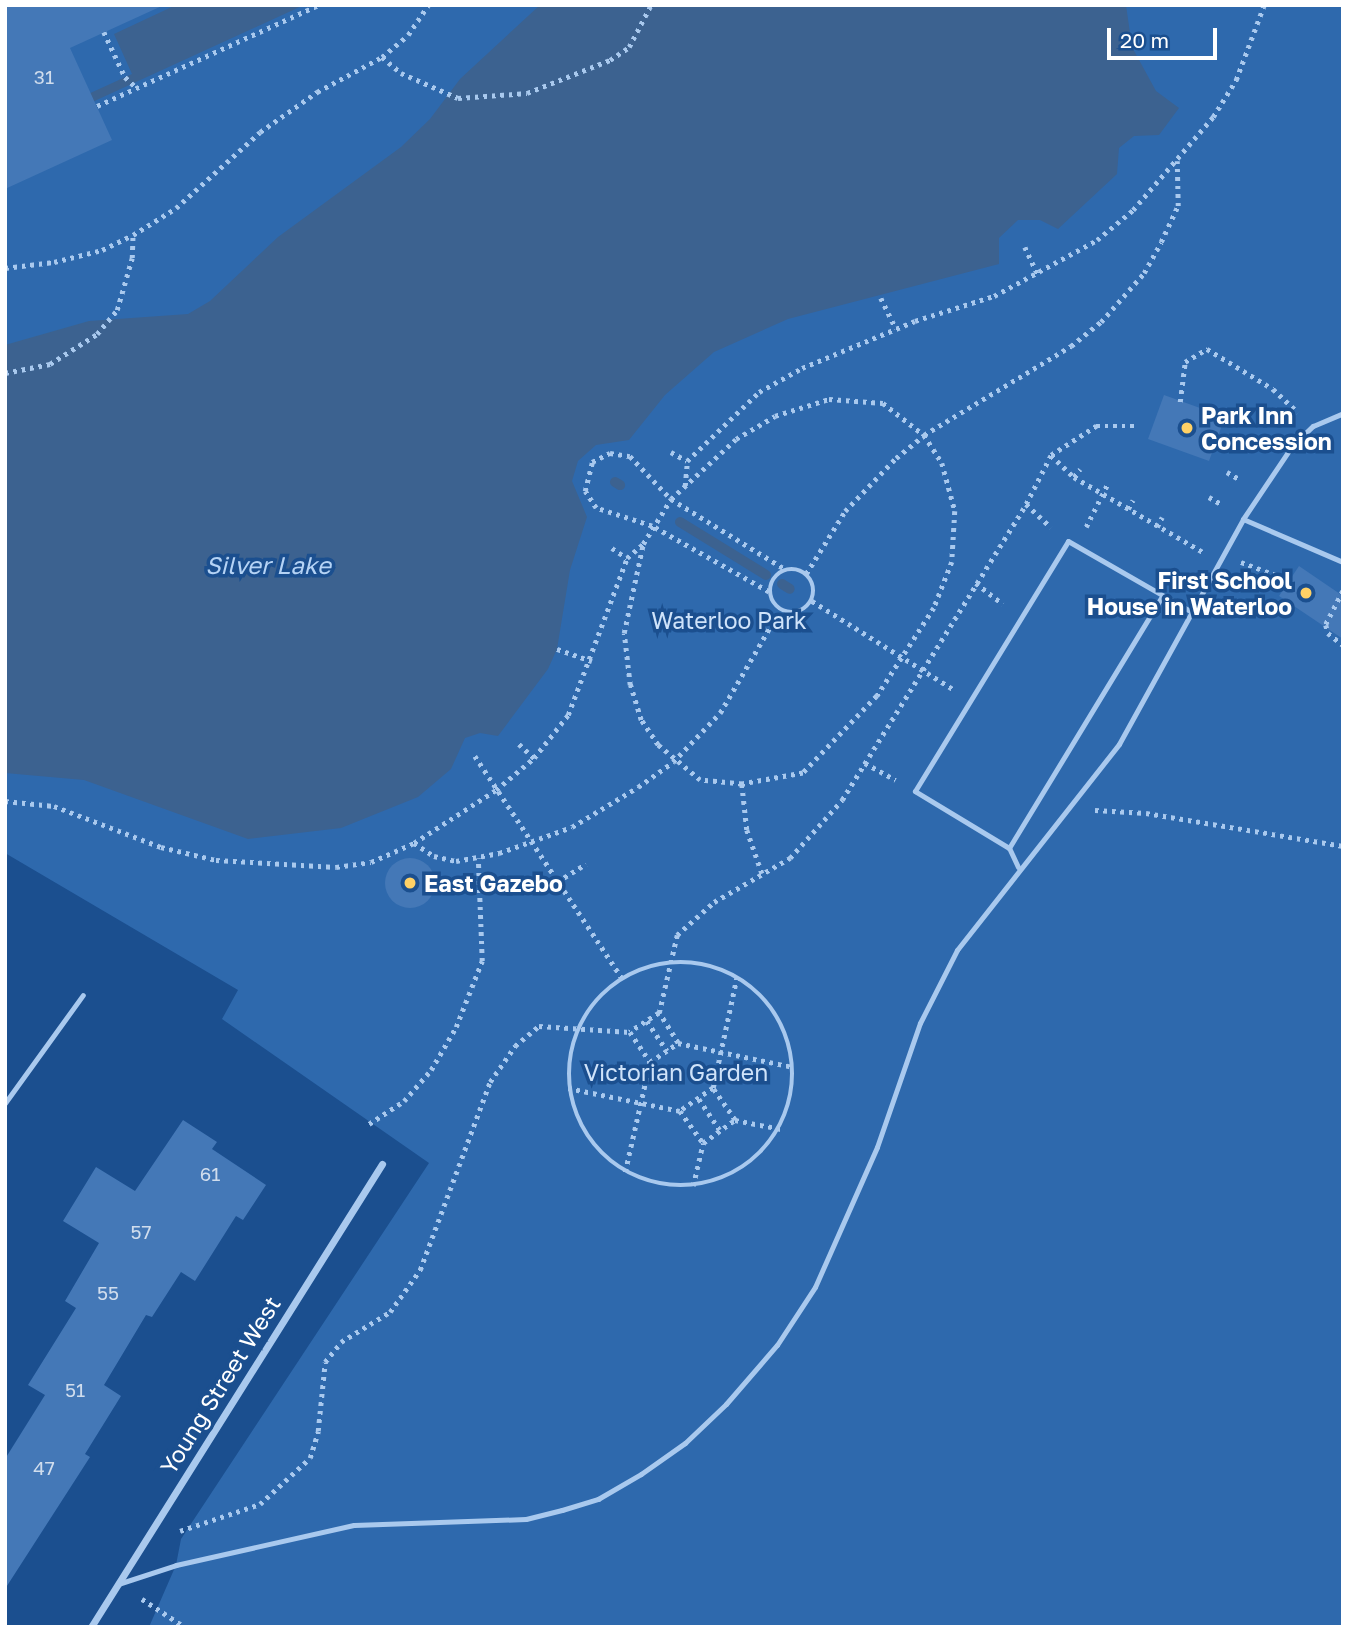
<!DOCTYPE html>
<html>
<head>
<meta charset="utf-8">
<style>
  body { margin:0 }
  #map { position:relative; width:1348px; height:1632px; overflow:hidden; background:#1b4f8f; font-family:"Golos Text",sans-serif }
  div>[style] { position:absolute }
  .green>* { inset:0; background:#2e69ad }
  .water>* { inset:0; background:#3c6290 }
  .stream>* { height:10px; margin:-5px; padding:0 5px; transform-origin:5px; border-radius:5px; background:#3c6290 }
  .building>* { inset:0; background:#4478b7 }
  .round { border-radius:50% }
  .path>* { height:4.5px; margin-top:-2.25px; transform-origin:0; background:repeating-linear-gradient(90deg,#a9c9ee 0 3.5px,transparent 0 8.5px) }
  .path>.ring { margin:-2.25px; padding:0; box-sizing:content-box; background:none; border:4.5px solid #a9c9ee; border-radius:50% }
  .lane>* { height:5px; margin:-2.5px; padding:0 2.5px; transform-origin:2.5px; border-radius:2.5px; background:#a9c9ee }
  .street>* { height:7px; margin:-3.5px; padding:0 3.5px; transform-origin:3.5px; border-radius:3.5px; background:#a9c9ee }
  .dots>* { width:19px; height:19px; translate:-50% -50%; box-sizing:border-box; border:4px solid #1b4f8f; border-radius:50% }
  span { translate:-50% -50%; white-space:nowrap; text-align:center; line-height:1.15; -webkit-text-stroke:7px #1b4f8f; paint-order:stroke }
  .number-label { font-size:19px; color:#d0dded }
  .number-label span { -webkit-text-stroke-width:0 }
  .poi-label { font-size:23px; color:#fff; font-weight:700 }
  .left { translate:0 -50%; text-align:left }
  .right { translate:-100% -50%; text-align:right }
  .park-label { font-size:23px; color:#cfe3fa }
  .street-label { font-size:23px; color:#fff }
  .water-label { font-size:24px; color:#b5d3f5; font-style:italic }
  .frame { position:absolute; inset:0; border:7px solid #fff; pointer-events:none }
  .scale { position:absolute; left:1107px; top:28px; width:110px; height:32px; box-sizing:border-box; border:4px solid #fff; border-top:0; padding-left:9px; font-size:21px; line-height:24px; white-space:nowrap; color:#fff; -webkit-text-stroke:5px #1b4f8f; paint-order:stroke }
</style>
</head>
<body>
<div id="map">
  <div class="green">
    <div style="clip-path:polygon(5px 5px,1343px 5px,1343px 1627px,149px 1627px,176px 1565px,181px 1539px,429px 1163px,222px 1019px,238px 990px,5px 853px)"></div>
  </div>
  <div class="water">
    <div style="clip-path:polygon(176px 5px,304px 5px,5px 142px,5px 132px,132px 74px,114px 34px)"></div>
    <div style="clip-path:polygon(540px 5px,1126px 5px,1132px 47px,1156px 91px,1179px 108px,1159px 135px,1134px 136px,1119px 148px,1117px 174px,1058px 229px,1040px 220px,1018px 220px,999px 238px,999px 264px,788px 319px,714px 352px,665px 395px,629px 440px,596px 445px,578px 461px,572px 481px,587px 517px,570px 570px,557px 649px,548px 669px,498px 736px,480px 733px,465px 738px,451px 769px,418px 797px,341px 828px,248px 839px,84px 780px,5px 773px,5px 345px,89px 321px,188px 314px,210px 301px,278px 237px,401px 147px,430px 119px,460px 79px)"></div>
  </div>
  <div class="stream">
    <div style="left:615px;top:482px;width:6px;rotate:31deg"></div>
    <div style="left:680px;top:522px;width:101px;rotate:31.6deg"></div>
    <div style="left:782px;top:584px;width:9px;rotate:32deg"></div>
  </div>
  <div class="building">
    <div style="clip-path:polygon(5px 5px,164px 5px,70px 48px,112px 140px,5px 189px)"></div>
    <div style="clip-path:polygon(1164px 395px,1225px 417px,1209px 461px,1148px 439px)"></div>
    <div style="clip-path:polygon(1299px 566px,1343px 596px,1343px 639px,1279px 596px)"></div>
    <div class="round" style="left:385px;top:858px;width:50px;height:50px"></div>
    <div style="clip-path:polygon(183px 1120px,217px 1142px,212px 1149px,266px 1185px,243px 1220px,236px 1216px,195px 1281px,181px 1272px,152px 1317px,146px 1315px,104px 1385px,121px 1396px,85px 1454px,90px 1457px,5px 1589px,5px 1459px,45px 1395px,28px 1385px,76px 1308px,65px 1301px,99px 1243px,63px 1221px,96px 1167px,135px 1191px)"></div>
  </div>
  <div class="path">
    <div style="left:104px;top:32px;width:50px;rotate:65deg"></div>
    <div style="left:125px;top:77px;width:16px;rotate:43deg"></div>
    <div style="left:382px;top:57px;width:25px;rotate:40deg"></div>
    <div style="left:401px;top:73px;width:62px;rotate:23.7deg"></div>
    <div style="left:458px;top:98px;width:69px;rotate:-4.1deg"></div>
    <div style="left:527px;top:93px;width:89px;rotate:-21.7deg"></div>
    <div style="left:610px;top:60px;width:23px;rotate:-34deg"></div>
    <div style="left:629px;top:47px;width:47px;rotate:-62.4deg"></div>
    <div style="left:97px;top:106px;width:244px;rotate:-24.5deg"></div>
    <div style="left:1025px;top:247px;width:31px;rotate:65deg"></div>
    <div style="left:5px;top:268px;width:49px;rotate:-7deg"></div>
    <div style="left:54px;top:262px;width:49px;rotate:-14deg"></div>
    <div style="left:102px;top:250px;width:34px;rotate:-26deg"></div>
    <div style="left:133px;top:235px;width:51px;rotate:-32.1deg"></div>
    <div style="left:176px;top:208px;width:113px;rotate:-42.1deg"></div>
    <div style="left:260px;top:132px;width:70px;rotate:-35.1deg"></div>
    <div style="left:317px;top:92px;width:74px;rotate:-28.3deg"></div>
    <div style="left:382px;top:57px;width:34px;rotate:-40deg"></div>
    <div style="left:408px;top:35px;width:36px;rotate:-56deg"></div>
    <div style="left:881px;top:298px;width:34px;rotate:64deg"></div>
    <div style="left:5px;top:373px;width:46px;rotate:-11.3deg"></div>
    <div style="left:50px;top:364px;width:56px;rotate:-32.6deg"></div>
    <div style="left:97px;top:334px;width:31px;rotate:-50deg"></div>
    <div style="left:117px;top:310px;width:54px;rotate:-73.9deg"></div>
    <div style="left:132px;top:258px;width:23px;rotate:-88deg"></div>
    <div style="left:829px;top:399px;width:54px;rotate:4.2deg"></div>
    <div style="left:883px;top:403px;width:52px;rotate:38deg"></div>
    <div style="left:924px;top:435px;width:33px;rotate:57deg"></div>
    <div style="left:942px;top:463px;width:50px;rotate:74.8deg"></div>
    <div style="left:955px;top:511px;width:51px;rotate:93.4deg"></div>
    <div style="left:952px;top:562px;width:49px;rotate:111.4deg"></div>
    <div style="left:934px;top:608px;width:105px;rotate:122.9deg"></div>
    <div style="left:877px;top:696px;width:107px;rotate:133.9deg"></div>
    <div style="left:803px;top:773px;width:62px;rotate:169.8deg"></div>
    <div style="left:742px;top:784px;width:42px;rotate:-174.6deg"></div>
    <div style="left:700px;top:780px;width:55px;rotate:-140.2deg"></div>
    <div style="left:658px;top:745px;width:30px;rotate:-124deg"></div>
    <div style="left:641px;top:720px;width:37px;rotate:-107deg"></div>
    <div style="left:630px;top:685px;width:52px;rotate:-96.6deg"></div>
    <div style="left:624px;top:633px;width:91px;rotate:-77.9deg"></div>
    <div style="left:643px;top:544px;width:53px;rotate:-58.1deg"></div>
    <div style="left:671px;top:499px;width:88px;rotate:-42.7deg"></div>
    <div style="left:736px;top:439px;width:45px;rotate:-30.5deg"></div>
    <div style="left:775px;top:416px;width:57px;rotate:-17.5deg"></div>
    <div style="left:1180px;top:402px;width:40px;rotate:-82.9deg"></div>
    <div style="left:1185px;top:362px;width:26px;rotate:-31deg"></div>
    <div style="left:1207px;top:349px;width:77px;rotate:31.2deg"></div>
    <div style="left:1273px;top:389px;width:34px;rotate:43deg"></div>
    <div style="left:671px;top:452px;width:18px;rotate:29deg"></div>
    <div style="left:1051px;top:455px;width:32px;rotate:44deg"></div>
    <div style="left:1074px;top:477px;width:149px;rotate:30.2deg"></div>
    <div style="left:1227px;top:472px;width:14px;rotate:30deg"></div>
    <div style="left:1074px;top:477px;width:10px;rotate:-53deg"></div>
    <div style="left:685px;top:486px;width:25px;rotate:-85deg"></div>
    <div style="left:687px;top:461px;width:100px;rotate:-43.8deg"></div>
    <div style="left:759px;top:392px;width:49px;rotate:-29.2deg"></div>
    <div style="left:802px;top:368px;width:122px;rotate:-22.6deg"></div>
    <div style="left:915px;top:321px;width:83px;rotate:-17.6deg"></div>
    <div style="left:994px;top:296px;width:117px;rotate:-28.5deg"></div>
    <div style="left:1097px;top:240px;width:47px;rotate:-39.8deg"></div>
    <div style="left:1133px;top:210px;width:123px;rotate:-49.3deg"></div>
    <div style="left:1213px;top:117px;width:44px;rotate:-58.1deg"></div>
    <div style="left:1236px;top:80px;width:80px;rotate:-69.5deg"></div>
    <div style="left:1209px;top:497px;width:16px;rotate:30deg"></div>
    <div style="left:1026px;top:504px;width:34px;rotate:43deg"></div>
    <div style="left:1128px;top:509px;width:10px;rotate:-61deg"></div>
    <div style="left:1086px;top:527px;width:47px;rotate:-63.4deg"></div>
    <div style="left:1157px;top:527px;width:11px;rotate:-63deg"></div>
    <div style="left:612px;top:548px;width:18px;rotate:34deg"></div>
    <div style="left:1241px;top:562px;width:51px;rotate:20.6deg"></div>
    <div class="ring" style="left:770px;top:569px;width:39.5px;height:39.5px"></div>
    <div style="left:806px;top:574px;width:74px;rotate:-58.2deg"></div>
    <div style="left:845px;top:511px;width:74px;rotate:-46.1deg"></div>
    <div style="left:896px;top:458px;width:36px;rotate:-39deg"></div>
    <div style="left:924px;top:435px;width:172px;rotate:-31.2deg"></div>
    <div style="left:1071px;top:346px;width:38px;rotate:-39deg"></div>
    <div style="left:1101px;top:322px;width:65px;rotate:-48.7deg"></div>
    <div style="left:1144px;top:273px;width:35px;rotate:-61deg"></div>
    <div style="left:1161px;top:242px;width:40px;rotate:-65deg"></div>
    <div style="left:1178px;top:206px;width:45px;rotate:-91.3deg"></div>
    <div style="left:976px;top:583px;width:34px;rotate:38deg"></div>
    <div style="left:1343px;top:591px;width:38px;rotate:117deg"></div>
    <div style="left:1326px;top:625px;width:8px;rotate:76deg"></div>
    <div style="left:1328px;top:633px;width:19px;rotate:39deg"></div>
    <div style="left:769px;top:592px;width:134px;rotate:-150.6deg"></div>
    <div style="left:652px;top:526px;width:59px;rotate:-162.2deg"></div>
    <div style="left:596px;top:508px;width:20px;rotate:-123deg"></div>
    <div style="left:585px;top:491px;width:30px;rotate:-76deg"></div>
    <div style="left:592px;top:462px;width:20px;rotate:-27deg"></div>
    <div style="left:610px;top:453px;width:20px;rotate:9deg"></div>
    <div style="left:630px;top:456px;width:59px;rotate:46.4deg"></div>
    <div style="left:671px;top:499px;width:134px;rotate:31.6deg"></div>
    <div style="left:812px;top:601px;width:166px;rotate:32deg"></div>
    <div style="left:557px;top:649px;width:37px;rotate:19deg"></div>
    <div style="left:519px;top:744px;width:21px;rotate:43deg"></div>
    <div style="left:475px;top:756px;width:266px;rotate:56.5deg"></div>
    <div style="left:865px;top:763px;width:35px;rotate:29deg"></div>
    <div style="left:742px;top:784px;width:46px;rotate:83.8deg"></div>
    <div style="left:747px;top:830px;width:46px;rotate:70.8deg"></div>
    <div style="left:5px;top:801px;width:49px;rotate:5.8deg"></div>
    <div style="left:54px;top:806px;width:115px;rotate:21deg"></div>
    <div style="left:161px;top:847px;width:57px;rotate:13.3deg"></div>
    <div style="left:216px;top:860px;width:120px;rotate:3.3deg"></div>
    <div style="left:336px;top:867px;width:35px;rotate:-8deg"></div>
    <div style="left:371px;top:862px;width:47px;rotate:-23.8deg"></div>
    <div style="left:414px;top:843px;width:98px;rotate:-32.9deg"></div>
    <div style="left:496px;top:790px;width:50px;rotate:-40.1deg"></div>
    <div style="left:534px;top:758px;width:55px;rotate:-51.7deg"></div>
    <div style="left:568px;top:715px;width:168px;rotate:-69.4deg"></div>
    <div style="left:627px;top:558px;width:21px;rotate:-41deg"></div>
    <div style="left:1095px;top:810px;width:51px;rotate:3.4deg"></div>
    <div style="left:1146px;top:813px;width:200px;rotate:9.5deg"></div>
    <div style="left:414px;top:843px;width:24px;rotate:33deg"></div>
    <div style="left:434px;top:856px;width:23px;rotate:13deg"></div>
    <div style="left:456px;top:861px;width:44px;rotate:-10.5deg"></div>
    <div style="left:499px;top:853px;width:77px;rotate:-19.6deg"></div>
    <div style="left:572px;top:827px;width:77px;rotate:-31.2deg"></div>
    <div style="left:638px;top:787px;width:43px;rotate:-35.5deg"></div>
    <div style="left:673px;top:762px;width:68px;rotate:-46.2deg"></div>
    <div style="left:720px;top:713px;width:119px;rotate:-59.8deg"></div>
    <div style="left:557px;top:882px;width:34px;rotate:-32deg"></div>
    <div class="ring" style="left:569px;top:962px;width:219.5px;height:219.5px"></div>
    <div style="left:659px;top:1013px;width:35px;rotate:147deg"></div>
    <div style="left:630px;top:1032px;width:36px;rotate:56deg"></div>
    <div style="left:650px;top:1062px;width:34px;rotate:-34deg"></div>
    <div style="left:678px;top:1043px;width:36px;rotate:-122deg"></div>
    <div style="left:659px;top:1013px;width:80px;rotate:-77deg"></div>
    <div style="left:677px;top:935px;width:50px;rotate:-41.7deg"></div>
    <div style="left:714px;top:902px;width:88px;rotate:-30.1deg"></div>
    <div style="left:790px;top:858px;width:78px;rotate:-48.1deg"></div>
    <div style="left:842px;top:800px;width:349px;rotate:-58.1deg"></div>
    <div style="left:1026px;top:504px;width:55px;rotate:-63deg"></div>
    <div style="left:1051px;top:455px;width:54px;rotate:-32.8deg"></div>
    <div style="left:1096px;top:426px;width:38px"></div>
    <div style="left:647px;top:1021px;width:36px;rotate:56deg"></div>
    <div style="left:678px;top:1043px;width:117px;rotate:11.8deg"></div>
    <div style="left:568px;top:1088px;width:114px;rotate:11.6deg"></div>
    <div style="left:713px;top:1088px;width:115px;rotate:-77.9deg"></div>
    <div style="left:699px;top:1099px;width:37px;rotate:56deg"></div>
    <div style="left:735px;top:1120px;width:39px;rotate:-125deg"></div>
    <div style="left:713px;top:1088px;width:40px;rotate:145.1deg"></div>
    <div style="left:680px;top:1111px;width:39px;rotate:54deg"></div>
    <div style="left:703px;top:1143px;width:39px;rotate:-36deg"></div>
    <div style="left:735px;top:1120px;width:47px;rotate:11.1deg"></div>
    <div style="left:369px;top:1124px;width:42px;rotate:-33.3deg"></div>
    <div style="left:404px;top:1101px;width:41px;rotate:-48.9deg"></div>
    <div style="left:431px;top:1070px;width:50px;rotate:-59.8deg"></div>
    <div style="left:456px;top:1027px;width:71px;rotate:-68.5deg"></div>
    <div style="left:482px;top:961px;width:103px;rotate:-92.2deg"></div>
    <div style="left:625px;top:1172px;width:113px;rotate:-77.2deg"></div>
    <div style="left:693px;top:1186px;width:44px;rotate:-76.9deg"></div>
    <div style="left:180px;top:1531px;width:84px;rotate:-18.6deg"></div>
    <div style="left:260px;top:1504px;width:68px;rotate:-42.6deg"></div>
    <div style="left:310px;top:1458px;width:28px;rotate:-73deg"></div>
    <div style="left:318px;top:1431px;width:69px;rotate:-84.2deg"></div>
    <div style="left:325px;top:1362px;width:26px;rotate:-51deg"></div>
    <div style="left:341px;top:1342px;width:57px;rotate:-31.5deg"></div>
    <div style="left:390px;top:1312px;width:52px;rotate:-54.5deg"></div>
    <div style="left:420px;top:1270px;width:201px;rotate:-69.6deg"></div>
    <div style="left:490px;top:1082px;width:44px;rotate:-55.2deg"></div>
    <div style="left:515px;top:1046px;width:31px;rotate:-40deg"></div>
    <div style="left:539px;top:1026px;width:91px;rotate:3.8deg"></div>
    <div style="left:142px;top:1599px;width:51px;rotate:33.1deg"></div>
  </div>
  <div class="lane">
    <div style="left:1243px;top:519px;width:109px;rotate:23.3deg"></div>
    <div style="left:1009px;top:848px;width:293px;rotate:-58.7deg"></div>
    <div style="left:1018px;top:867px;width:21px;rotate:-115deg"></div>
    <div style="left:1009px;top:848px;width:110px;rotate:-148.8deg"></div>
    <div style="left:915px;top:791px;width:293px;rotate:-58.5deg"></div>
    <div style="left:1068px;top:541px;width:141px;rotate:29.8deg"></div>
    <div style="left:5px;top:1103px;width:133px;rotate:-54.2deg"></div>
    <div style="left:118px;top:1584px;width:61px;rotate:-18.1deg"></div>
    <div style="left:176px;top:1565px;width:182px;rotate:-12.7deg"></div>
    <div style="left:354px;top:1525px;width:172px;rotate:-2deg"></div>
    <div style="left:526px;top:1519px;width:37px;rotate:-14deg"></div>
    <div style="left:562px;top:1510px;width:38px;rotate:-17deg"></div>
    <div style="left:598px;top:1499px;width:50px;rotate:-30.2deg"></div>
    <div style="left:641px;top:1474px;width:54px;rotate:-35.2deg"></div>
    <div style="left:685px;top:1443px;width:57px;rotate:-43.6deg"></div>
    <div style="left:726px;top:1404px;width:78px;rotate:-49.2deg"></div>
    <div style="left:777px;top:1345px;width:69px;rotate:-56.8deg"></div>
    <div style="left:815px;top:1287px;width:153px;rotate:-66.1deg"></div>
    <div style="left:877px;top:1147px;width:131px;rotate:-70.9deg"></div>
    <div style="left:920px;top:1023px;width:82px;rotate:-63.1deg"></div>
    <div style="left:957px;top:950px;width:262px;rotate:-51.8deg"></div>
    <div style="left:1119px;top:744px;width:257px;rotate:-61.1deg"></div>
    <div style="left:1243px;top:519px;width:88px;rotate:-56.1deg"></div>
    <div style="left:1292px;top:446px;width:29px;rotate:-44deg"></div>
    <div style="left:1313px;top:426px;width:33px;rotate:-23deg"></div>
  </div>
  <div class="street">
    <div style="left:91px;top:1627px;width:547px;rotate:-57.85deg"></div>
  </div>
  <div class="dots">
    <div style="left:1187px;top:428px;background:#ffd166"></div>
    <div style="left:1306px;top:593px;background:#ffd166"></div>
    <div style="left:410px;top:883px;background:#ffd166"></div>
  </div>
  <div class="number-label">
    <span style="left:44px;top:77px">31</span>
    <span style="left:210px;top:1174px">61</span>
    <span style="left:141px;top:1232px">57</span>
    <span style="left:108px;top:1293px">55</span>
    <span style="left:75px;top:1390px">51</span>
    <span style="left:44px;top:1468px">47</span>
  </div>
  <div class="poi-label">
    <span class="left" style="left:1201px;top:428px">Park Inn<br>Concession</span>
    <span class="right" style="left:1292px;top:593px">First School<br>House in Waterloo</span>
    <span class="left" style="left:424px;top:883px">East Gazebo</span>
  </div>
  <div class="park-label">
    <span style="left:729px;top:620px">Waterloo Park</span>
    <span style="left:676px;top:1072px">Victorian Garden</span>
  </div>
  <div class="street-label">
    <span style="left:220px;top:1385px;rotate:-58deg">Young Street West</span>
  </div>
  <div class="water-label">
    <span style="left:268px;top:565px">Silver Lake</span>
  </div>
  <div class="frame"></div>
  <div class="scale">20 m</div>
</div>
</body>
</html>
